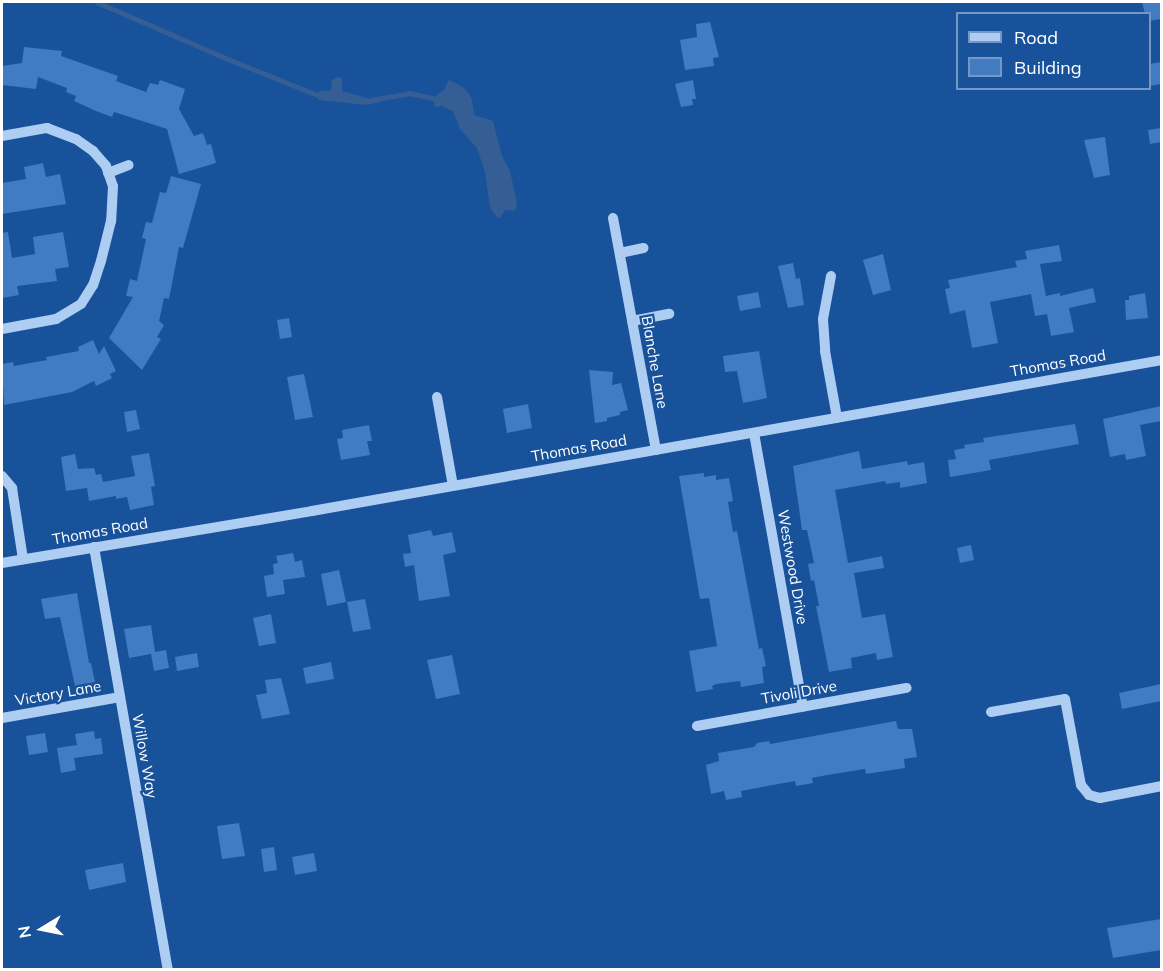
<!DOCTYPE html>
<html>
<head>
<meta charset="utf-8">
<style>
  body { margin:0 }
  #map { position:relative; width:1163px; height:971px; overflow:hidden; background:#18529b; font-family:Mulish,sans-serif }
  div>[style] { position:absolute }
  .water>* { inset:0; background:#355f94 }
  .stream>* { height:4.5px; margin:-2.25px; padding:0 2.25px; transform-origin:2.25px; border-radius:2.25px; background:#355f94 }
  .building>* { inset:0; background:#417bc1 }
  .minor>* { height:10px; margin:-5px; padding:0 5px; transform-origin:5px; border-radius:5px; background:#aecdf2 }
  span { translate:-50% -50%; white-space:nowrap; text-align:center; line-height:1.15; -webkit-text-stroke:4.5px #18529b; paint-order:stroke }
  .street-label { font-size:15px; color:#fff }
  .frame { position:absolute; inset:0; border:3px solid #fff; pointer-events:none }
  .legend { position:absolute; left:956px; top:12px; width:195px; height:78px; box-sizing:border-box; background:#18529b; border:2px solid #7497c3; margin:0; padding:8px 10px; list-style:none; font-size:18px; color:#fff }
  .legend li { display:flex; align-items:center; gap:12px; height:30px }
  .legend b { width:30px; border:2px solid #7497c3 }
  .north { position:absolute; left:12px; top:899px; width:60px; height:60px; -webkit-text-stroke:4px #18529b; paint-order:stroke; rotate:260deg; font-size:16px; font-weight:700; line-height:24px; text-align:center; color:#fff }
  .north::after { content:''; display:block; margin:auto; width:21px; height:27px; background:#fff; clip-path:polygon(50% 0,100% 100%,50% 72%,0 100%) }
</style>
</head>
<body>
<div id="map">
  <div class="water">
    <div style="clip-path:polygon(337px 77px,342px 78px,342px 91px,380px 102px,367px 105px,319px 100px,315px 95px,320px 91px,331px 90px,332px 80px)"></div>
    <div style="clip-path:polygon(449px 80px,463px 87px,469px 94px,472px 100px,474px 115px,493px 121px,502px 156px,510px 171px,517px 203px,515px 211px,505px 210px,501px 217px,498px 218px,490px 208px,485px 172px,477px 148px,460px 129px,453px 111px,441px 106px,435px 107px,434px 104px,433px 98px,444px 90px)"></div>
  </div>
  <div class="stream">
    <div style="left:97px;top:2px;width:148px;rotate:23.5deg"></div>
    <div style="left:233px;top:61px;width:94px;rotate:21.9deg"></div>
    <div style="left:371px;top:100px;width:39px;rotate:-10deg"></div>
    <div style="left:409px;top:93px;width:25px;rotate:12deg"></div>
  </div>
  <div class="building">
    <div style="clip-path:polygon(1142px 2px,1161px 2px,1161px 19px,1149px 21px,1149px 14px,1145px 14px)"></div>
    <div style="clip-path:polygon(710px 22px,719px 57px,713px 58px,714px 66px,685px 70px,680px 40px,697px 37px,696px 24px)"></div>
    <div style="clip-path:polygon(24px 47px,62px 51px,61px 56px,118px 76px,116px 81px,146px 92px,150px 83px,158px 85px,160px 80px,185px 89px,179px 109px,194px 136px,203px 133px,207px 145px,211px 144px,216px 163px,179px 174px,167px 129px,114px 112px,112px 117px,96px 111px,74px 101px,76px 96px,66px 92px,67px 88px,38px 77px,36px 89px,2px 85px,2px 66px,22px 63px)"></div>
    <div style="clip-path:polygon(1161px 62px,1161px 84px,1149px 86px,1149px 64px)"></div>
    <div style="clip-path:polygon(693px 80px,696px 99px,692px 99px,693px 105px,681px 107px,675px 84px)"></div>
    <div style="clip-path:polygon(1161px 128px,1161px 142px,1150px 144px,1148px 130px)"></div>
    <div style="clip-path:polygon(1105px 137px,1110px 175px,1094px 178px,1084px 140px)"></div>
    <div style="clip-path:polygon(43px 163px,46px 177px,60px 174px,66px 204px,2px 214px,2px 183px,26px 179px,24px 167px)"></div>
    <div style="clip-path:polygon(171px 176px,201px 184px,183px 248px,179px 247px,169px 299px,164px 298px,159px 321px,164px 325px,157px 337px,161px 339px,142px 370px,109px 338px,133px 297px,126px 296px,130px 279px,137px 281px,146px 239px,142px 238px,146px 222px,152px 223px,160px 192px,166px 193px)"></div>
    <div style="clip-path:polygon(8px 232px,12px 258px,35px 254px,33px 237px,63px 232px,69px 267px,55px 269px,57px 281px,17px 286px,19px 295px,2px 298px,2px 233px)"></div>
    <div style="clip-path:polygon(1059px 245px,1062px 261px,1040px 264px,1046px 296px,1060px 293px,1060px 296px,1093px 288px,1096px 302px,1069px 308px,1074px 332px,1051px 336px,1047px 314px,1035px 316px,1031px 294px,990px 302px,998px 343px,972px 348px,965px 310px,950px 314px,945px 289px,950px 288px,948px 280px,1017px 267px,1015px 261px,1027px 259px,1025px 251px)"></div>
    <div style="clip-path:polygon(883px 254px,891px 290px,873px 295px,863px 260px)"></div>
    <div style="clip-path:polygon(793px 263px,796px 279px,800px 278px,804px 305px,788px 308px,778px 266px)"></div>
    <div style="clip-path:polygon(758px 292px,761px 307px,740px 311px,737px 296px)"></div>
    <div style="clip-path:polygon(1145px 293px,1148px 318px,1126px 320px,1125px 300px,1129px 300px,1129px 296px)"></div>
    <div style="clip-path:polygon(289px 318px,292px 337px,280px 339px,277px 320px)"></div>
    <div style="clip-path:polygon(93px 340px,99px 354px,104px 346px,116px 371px,110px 374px,112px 378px,96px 386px,94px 381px,72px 392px,4px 405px,2px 364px,13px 362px,14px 366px,47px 360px,46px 357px,79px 351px,78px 347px)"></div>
    <div style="clip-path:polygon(759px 351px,767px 398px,743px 403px,737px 371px,725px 372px,723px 356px)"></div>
    <div style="clip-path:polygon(589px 370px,613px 372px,612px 385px,621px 383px,628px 410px,620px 412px,620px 415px,607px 418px,607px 421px,595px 423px)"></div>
    <div style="clip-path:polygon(304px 374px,313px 417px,295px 420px,287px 377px)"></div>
    <div style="clip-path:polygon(528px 404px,532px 428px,507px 433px,503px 409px)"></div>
    <div style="clip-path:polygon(1161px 406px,1161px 421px,1140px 425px,1146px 456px,1126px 460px,1125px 454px,1110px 457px,1103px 419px)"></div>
    <div style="clip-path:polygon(136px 410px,140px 429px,127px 432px,124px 412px)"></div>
    <div style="clip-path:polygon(1075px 424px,1079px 444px,989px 460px,991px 470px,950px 477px,948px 460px,956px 459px,954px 450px,965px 448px,964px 445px,984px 442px,983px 438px)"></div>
    <div style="clip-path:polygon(369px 425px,372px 441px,367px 441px,370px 455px,341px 460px,337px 439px,343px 438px,342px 430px)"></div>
    <div style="clip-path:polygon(859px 451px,862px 469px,907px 461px,908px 465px,924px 462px,927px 483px,900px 488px,900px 482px,886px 484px,885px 481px,835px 490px,848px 563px,882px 556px,884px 568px,854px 573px,862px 618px,885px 614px,893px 657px,877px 660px,876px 653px,851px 658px,852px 668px,829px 672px,816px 606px,819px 606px,814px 580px,811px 581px,808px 564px,814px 563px,807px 530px,802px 530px,793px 466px)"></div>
    <div style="clip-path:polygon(149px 453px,155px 486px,151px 487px,154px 505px,130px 510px,127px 497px,116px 499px,116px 496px,89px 501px,87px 488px,66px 491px,61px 457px,75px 454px,78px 469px,94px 468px,96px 475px,101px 474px,103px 482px,135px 476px,131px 456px)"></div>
    <div style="clip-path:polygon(704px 473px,704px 477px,716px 475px,716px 480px,729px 478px,733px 501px,728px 502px,733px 532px,737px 531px,759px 649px,762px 648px,766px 666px,762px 667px,764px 683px,741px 687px,740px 681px,716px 684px,712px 686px,713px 689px,696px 692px,689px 651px,717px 646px,709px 598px,700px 599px,679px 476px)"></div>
    <div style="clip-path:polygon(431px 530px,433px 536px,452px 532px,456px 552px,443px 555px,450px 596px,419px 601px,414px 565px,405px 567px,403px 554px,411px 553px,408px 535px)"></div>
    <div style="clip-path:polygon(971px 545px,974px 560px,960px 563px,957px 548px)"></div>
    <div style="clip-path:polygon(293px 553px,295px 562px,302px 560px,305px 577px,283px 580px,285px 594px,267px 597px,264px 576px,274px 574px,273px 564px,278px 563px,276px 556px)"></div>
    <div style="clip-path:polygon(339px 570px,346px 602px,327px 606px,321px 574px)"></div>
    <div style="clip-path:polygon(77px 593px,89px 663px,91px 663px,95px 682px,75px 686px,60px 617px,45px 619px,41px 599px)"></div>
    <div style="clip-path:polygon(365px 599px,371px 629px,353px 632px,347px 602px)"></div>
    <div style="clip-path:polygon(271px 614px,276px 643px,259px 646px,253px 618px)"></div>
    <div style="clip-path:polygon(151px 625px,155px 652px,166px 650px,169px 668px,154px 671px,151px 654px,129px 658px,124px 629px)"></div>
    <div style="clip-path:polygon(197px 653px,199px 667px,177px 671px,175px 657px)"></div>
    <div style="clip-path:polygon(452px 655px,460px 694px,436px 699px,427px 660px)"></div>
    <div style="clip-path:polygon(331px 662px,334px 679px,306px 684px,303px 668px)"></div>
    <div style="clip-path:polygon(281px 678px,290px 714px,262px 719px,256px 695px,267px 693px,265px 680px)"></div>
    <div style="clip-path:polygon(1161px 684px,1161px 701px,1122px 709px,1119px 693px)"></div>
    <div style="clip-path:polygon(896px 721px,898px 729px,912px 729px,917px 757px,904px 759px,905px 768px,866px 774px,865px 769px,827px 775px,812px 778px,813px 783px,796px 786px,795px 781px,741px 791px,742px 797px,726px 800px,724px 791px,711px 794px,706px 765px,719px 761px,718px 753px,754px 747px,757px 743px,769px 741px,770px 744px)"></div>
    <div style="clip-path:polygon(94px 731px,95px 739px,101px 738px,103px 754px,74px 758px,76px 770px,61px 773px,57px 748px,77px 745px,75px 734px)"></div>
    <div style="clip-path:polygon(45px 733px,48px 752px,29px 755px,26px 736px)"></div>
    <div style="clip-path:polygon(239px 823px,245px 856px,222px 859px,217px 826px)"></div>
    <div style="clip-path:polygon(274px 847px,277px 870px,264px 872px,261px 849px)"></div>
    <div style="clip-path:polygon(314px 853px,317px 871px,295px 875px,292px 857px)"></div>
    <div style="clip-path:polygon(123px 863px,126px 882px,89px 890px,85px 870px)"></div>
    <div style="clip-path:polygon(1161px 919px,1161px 950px,1113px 958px,1107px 928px)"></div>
  </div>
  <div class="minor">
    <div style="left:2px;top:136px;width:46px;rotate:-10.1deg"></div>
    <div style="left:47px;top:128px;width:31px;rotate:21deg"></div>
    <div style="left:76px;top:139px;width:21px;rotate:35deg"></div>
    <div style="left:93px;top:151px;width:20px;rotate:49deg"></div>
    <div style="left:106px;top:166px;width:21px;rotate:71deg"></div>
    <div style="left:113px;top:186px;width:35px;rotate:93deg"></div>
    <div style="left:111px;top:221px;width:41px;rotate:104deg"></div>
    <div style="left:101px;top:261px;width:25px;rotate:108deg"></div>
    <div style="left:93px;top:285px;width:22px;rotate:122deg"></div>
    <div style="left:81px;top:304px;width:29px;rotate:149deg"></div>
    <div style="left:56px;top:319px;width:55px;rotate:169.5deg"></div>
    <div style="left:108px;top:173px;width:22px;rotate:-21deg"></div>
    <div style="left:613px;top:218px;width:236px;rotate:79.5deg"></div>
    <div style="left:620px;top:253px;width:24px;rotate:-12deg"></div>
    <div style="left:831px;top:276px;width:44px;rotate:100.5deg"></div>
    <div style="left:823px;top:319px;width:32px;rotate:86deg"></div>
    <div style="left:825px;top:351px;width:68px;rotate:79.8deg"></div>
    <div style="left:632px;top:321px;width:38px;rotate:-11deg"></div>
    <div style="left:437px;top:397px;width:90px;rotate:79.8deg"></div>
    <div style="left:754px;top:433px;width:278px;rotate:79.9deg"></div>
    <div style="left:2px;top:476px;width:16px;rotate:50deg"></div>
    <div style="left:12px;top:488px;width:72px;rotate:81.2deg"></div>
    <div style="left:94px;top:547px;width:429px;rotate:80.1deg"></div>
    <div style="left:2px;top:563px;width:314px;rotate:-9.5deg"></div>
    <div style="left:312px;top:511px;width:863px;rotate:-10.07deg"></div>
    <div style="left:991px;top:712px;width:75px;rotate:-10deg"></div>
    <div style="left:1065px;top:699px;width:87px;rotate:79.5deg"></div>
    <div style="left:1081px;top:785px;width:13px;rotate:51deg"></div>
    <div style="left:1089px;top:795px;width:11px;rotate:15deg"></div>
    <div style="left:1100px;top:798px;width:63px;rotate:-11deg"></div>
    <div style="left:2px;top:718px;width:120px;rotate:-10.1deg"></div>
    <div style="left:697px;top:726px;width:213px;rotate:-10.3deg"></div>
  </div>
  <div class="street-label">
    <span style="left:655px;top:362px;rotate:80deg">Blanche Lane</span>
    <span style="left:1058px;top:363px;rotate:-10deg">Thomas Road</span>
    <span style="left:579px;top:448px;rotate:-10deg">Thomas Road</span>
    <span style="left:100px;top:531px;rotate:-10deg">Thomas Road</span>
    <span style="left:793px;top:567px;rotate:80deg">Westwood Drive</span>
    <span style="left:799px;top:692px;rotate:-10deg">Tivoli Drive</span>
    <span style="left:58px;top:693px;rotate:-10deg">Victory Lane</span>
    <span style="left:145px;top:756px;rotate:80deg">Willow Way</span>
  </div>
  <div class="frame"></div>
  <ul class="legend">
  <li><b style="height:8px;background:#aecdf2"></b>Road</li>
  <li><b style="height:16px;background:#417bc1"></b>Building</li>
  </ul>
  <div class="north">N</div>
</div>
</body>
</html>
